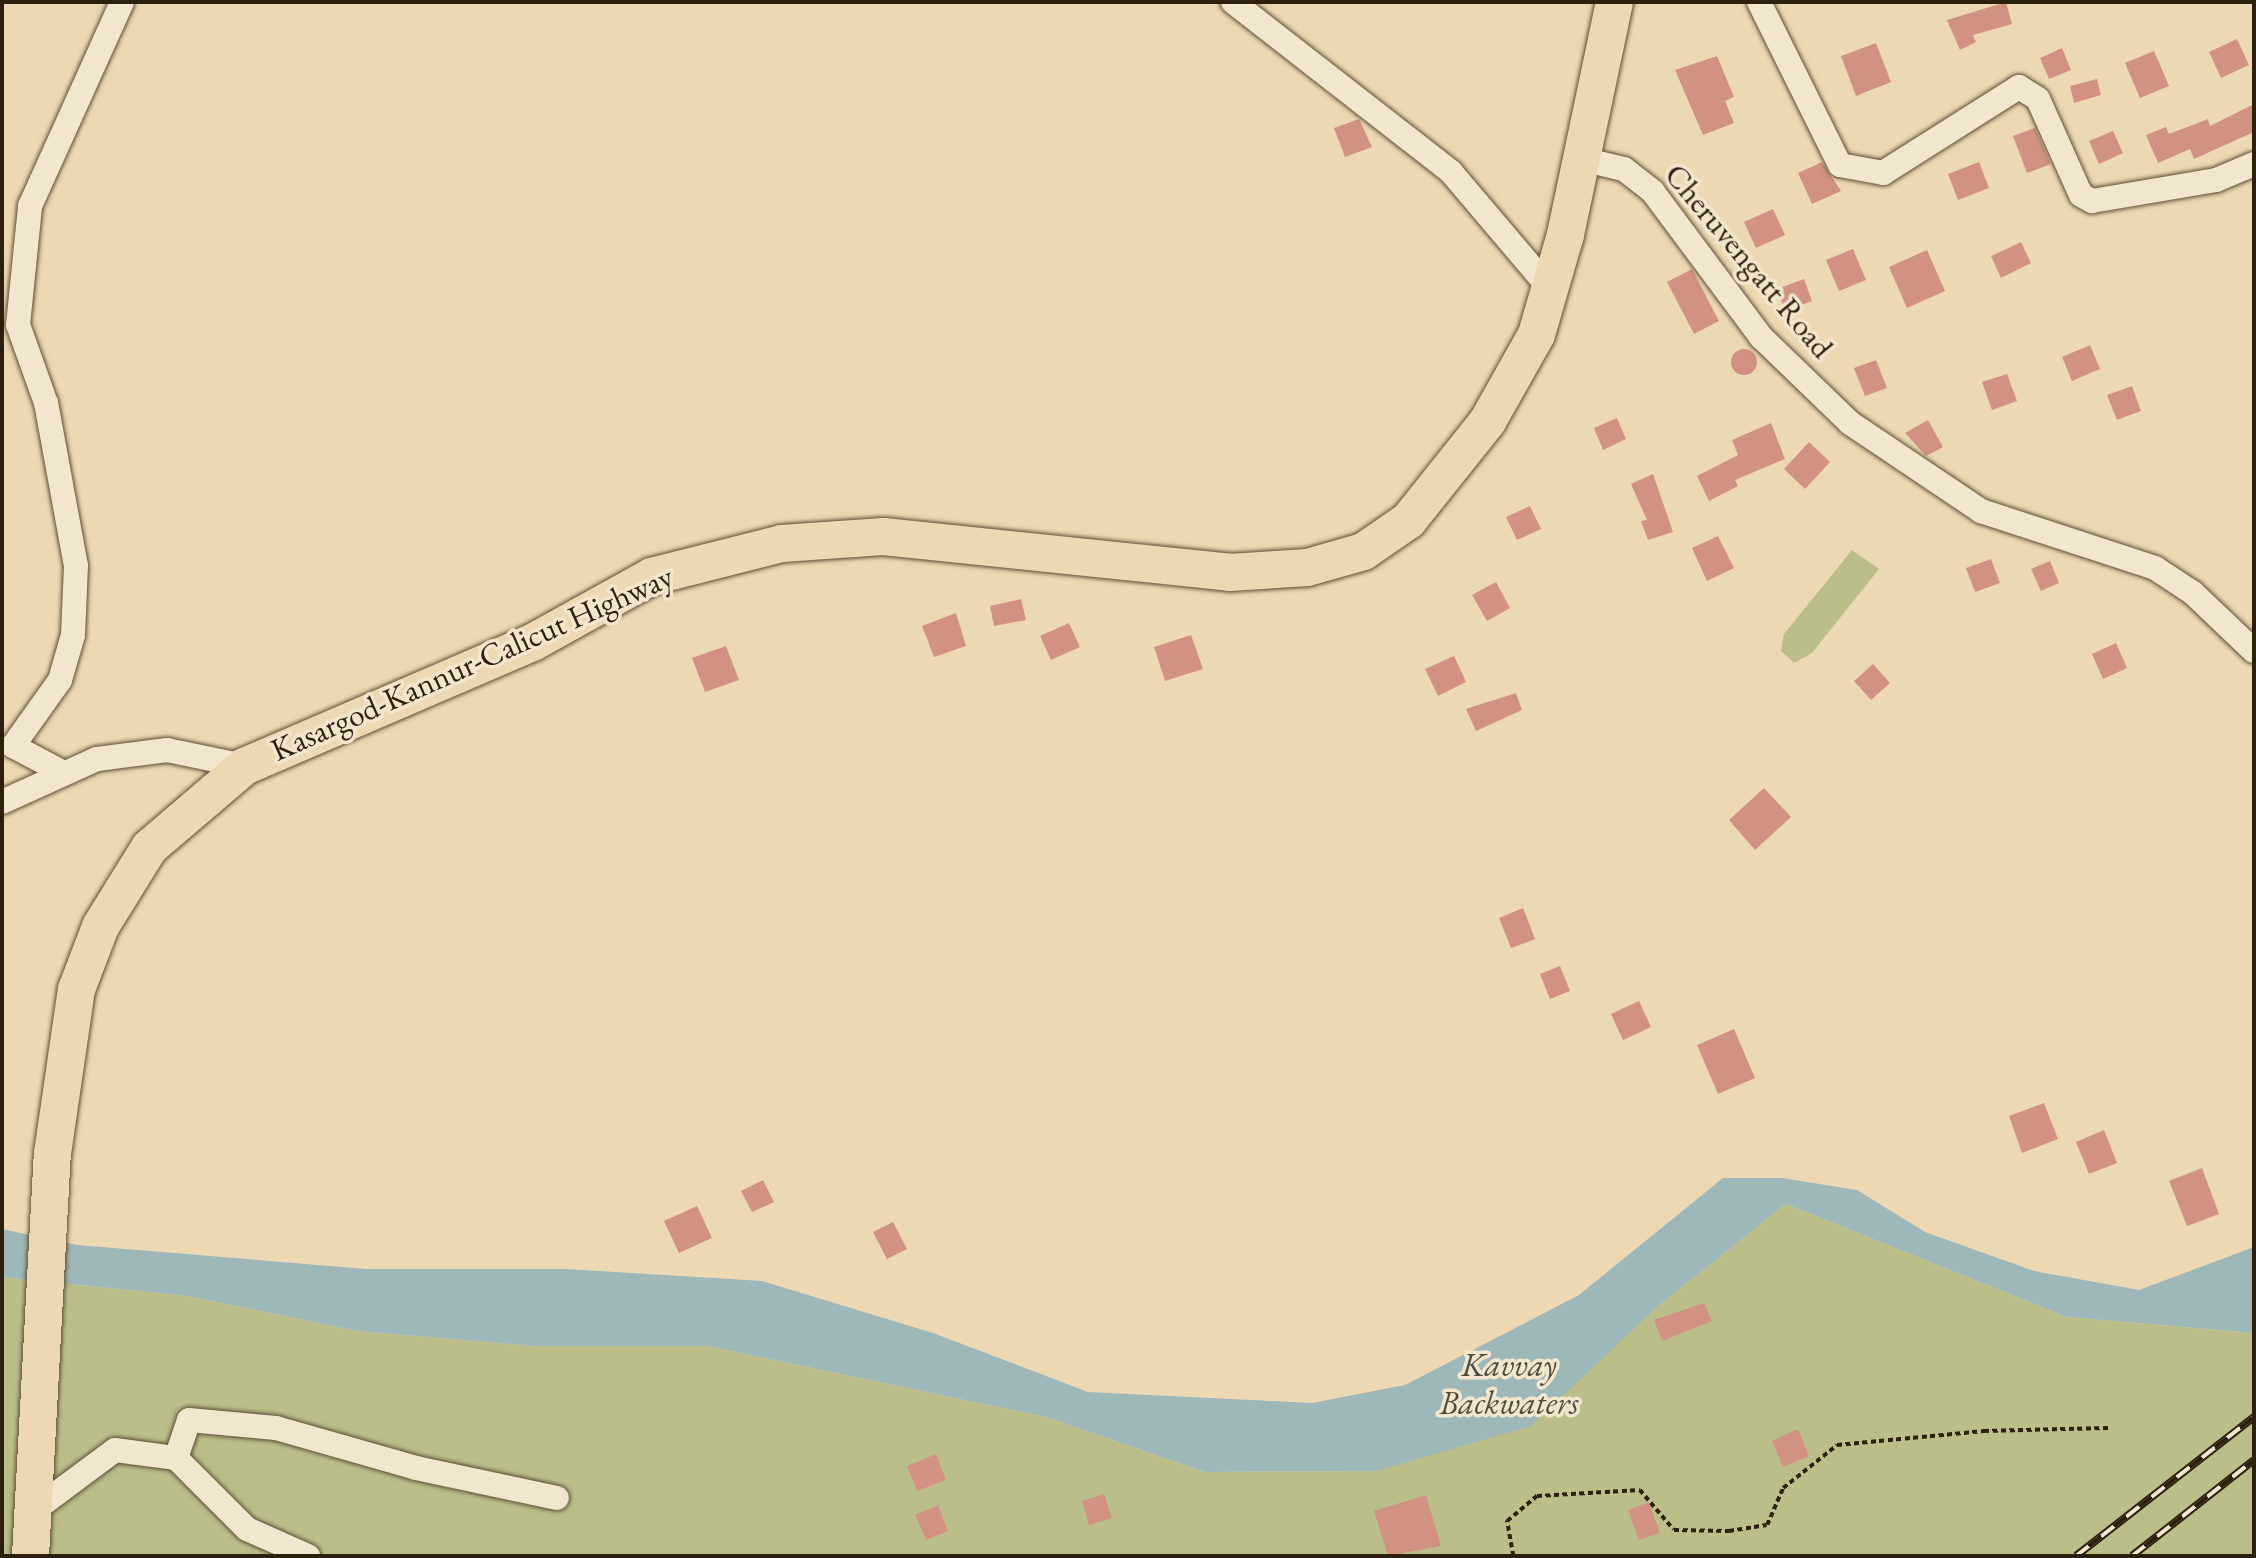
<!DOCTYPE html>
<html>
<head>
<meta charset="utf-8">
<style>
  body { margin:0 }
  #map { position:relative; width:2256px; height:1558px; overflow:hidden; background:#ecd9b3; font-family:"EB Garamond",serif }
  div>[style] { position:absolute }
  .green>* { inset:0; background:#bcbe8a }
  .water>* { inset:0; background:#9eb7b8 }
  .building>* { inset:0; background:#d29283 }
  .round { border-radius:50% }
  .path>* { height:3.5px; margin-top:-1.75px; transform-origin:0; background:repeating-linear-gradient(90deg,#2d1f0d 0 5px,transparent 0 8.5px) }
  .roads { filter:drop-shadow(0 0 2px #5d4e36) drop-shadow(0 0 2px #5d4e36) }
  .minor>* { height:24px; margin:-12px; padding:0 12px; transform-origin:12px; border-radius:12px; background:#f3e6ce }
  .highway>* { height:37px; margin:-18.5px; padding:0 18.5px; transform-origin:18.5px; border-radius:18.5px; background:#ecd9b3 }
  .rail>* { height:8px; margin-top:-4px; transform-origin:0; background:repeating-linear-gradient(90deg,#f3e6ce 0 16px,#2d1f0d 0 32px); box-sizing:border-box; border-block:2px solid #2d1f0d }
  span { translate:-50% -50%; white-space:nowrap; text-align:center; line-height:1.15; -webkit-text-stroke:7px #f3e6ce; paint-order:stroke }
  .street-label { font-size:32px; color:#2d1f0d }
  .water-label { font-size:33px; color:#4f4d40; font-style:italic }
  .frame { position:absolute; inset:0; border:4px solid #2d1f0d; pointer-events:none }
</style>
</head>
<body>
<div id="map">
  <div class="green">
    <div style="clip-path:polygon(1852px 550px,1879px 569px,1812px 653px,1794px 663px,1781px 651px,1784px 634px)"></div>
    <div style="clip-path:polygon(1786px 1204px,2067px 1317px,2254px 1333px,2254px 1556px,2px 1556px,2px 1277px,187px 1296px,357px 1331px,535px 1346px,707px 1346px,1046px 1417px,1205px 1472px,1377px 1471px,1656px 1308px)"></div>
  </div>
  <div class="water">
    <div style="clip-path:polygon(1723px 1178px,1782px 1178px,1857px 1190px,1925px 1232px,2034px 1271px,2139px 1290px,2254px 1247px,2254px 1333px,2067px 1317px,1786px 1204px,1656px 1308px,1531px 1426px,1377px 1471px,1205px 1472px,1046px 1417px,707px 1346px,535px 1346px,357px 1331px,187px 1296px,2px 1277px,2px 1229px,77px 1245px,366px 1269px,566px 1269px,762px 1281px,933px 1333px,1088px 1392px,1312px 1403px,1405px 1385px,1579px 1295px)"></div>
  </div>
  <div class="building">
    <div style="clip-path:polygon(2006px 2px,2012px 24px,1973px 35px,1976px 42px,1960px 50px,1947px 20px)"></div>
    <div style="clip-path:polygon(2237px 39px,2249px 65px,2221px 78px,2209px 52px)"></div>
    <div style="clip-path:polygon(1876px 43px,1891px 82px,1856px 96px,1841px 56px)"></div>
    <div style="clip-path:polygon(2062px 48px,2071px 70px,2049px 79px,2040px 58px)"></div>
    <div style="clip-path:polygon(2154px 51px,2169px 86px,2140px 98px,2125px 63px)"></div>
    <div style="clip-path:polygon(1717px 56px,1734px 97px,1725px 101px,1734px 123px,1703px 135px,1675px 70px)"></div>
    <div style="clip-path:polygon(2097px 79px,2101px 95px,2074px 103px,2070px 86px)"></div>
    <div style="clip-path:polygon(2254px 104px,2254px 132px,2194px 159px,2190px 149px,2158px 163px,2146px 135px,2166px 127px,2169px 134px,2208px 119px,2210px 126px)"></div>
    <div style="clip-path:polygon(1359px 119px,1372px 147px,1345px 157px,1334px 128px)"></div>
    <div style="clip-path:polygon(2035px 128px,2051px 164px,2027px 173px,2013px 136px)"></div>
    <div style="clip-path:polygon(2113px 131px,2123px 153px,2099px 164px,2089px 141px)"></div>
    <div style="clip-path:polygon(1822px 162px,1841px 191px,1812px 204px,1798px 173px)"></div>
    <div style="clip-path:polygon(1979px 162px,1989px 188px,1958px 200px,1948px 174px)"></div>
    <div style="clip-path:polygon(1773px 209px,1785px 235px,1756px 248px,1744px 222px)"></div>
    <div style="clip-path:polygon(2021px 242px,2031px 263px,2001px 278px,1991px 256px)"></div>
    <div style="clip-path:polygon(1853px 249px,1866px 280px,1839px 291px,1826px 260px)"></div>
    <div style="clip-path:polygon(1927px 250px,1945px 291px,1907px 308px,1889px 267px)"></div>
    <div style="clip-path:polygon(1692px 269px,1719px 321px,1694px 334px,1667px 282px)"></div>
    <div style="clip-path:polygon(1804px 279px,1812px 301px,1785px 311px,1777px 289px)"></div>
    <div style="clip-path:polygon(2090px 345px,2100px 369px,2072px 381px,2062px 357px)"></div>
    <div class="round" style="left:1731px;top:349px;width:26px;height:26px"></div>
    <div style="clip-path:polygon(1876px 360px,1887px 388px,1865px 396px,1854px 368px)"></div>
    <div style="clip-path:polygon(2007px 374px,2017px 401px,1992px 410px,1982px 382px)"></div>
    <div style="clip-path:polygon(2132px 386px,2141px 411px,2117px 420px,2107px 395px)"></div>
    <div style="clip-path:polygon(1617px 418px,1626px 439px,1603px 450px,1594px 428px)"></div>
    <div style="clip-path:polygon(1928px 420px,1943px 447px,1926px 456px,1905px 433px)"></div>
    <div style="clip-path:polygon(1771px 423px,1785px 459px,1735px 480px,1738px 486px,1709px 501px,1697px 476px,1738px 455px,1732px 440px)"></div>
    <div style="clip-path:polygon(1809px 442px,1830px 462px,1805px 489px,1784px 469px)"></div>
    <div style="clip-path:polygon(1653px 474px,1673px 532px,1648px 540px,1641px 521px,1647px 520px,1631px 484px)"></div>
    <div style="clip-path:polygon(1530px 506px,1541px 529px,1517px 540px,1506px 517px)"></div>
    <div style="clip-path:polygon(1718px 536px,1734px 568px,1707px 581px,1692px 548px)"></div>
    <div style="clip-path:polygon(1991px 559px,2000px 583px,1975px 592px,1966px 568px)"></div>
    <div style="clip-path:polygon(2050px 561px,2059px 583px,2041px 591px,2031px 569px)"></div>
    <div style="clip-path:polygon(1496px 582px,1510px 608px,1487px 621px,1472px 595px)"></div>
    <div style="clip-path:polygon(1021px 599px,1026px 620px,994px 626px,990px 606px)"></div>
    <div style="clip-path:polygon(956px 613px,966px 646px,934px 657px,922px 626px)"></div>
    <div style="clip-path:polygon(1069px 623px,1080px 647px,1051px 660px,1040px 636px)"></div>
    <div style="clip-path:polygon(1191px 635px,1203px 669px,1165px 681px,1154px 647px)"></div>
    <div style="clip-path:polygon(2116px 643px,2127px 668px,2103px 679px,2092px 654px)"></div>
    <div style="clip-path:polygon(726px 646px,739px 680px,705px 692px,692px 658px)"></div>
    <div style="clip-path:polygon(1454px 656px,1466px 682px,1438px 696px,1425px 669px)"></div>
    <div style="clip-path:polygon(1873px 664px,1890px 683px,1871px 700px,1854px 681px)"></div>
    <div style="clip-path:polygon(1516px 693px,1522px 710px,1476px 731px,1466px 709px)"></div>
    <div style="clip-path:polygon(1764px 788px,1791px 817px,1755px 850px,1729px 820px)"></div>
    <div style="clip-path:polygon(1523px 908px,1535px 939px,1511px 948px,1499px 918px)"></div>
    <div style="clip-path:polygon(1560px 966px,1570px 991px,1550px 999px,1540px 974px)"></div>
    <div style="clip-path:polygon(1639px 1001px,1651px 1027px,1623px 1040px,1611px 1014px)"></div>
    <div style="clip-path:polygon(1734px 1029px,1755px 1078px,1718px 1094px,1697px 1045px)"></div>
    <div style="clip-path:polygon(2044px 1103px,2058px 1139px,2022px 1153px,2009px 1116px)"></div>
    <div style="clip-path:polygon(2104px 1130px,2117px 1163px,2089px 1174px,2076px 1142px)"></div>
    <div style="clip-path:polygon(2202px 1168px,2219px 1214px,2187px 1226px,2169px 1181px)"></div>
    <div style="clip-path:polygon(763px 1180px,774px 1202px,752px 1212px,741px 1191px)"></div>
    <div style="clip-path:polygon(697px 1206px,712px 1238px,679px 1253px,664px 1221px)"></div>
    <div style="clip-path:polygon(893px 1222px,907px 1249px,887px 1259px,873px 1232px)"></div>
    <div style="clip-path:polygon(1704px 1303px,1712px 1321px,1662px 1341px,1654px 1320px)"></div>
    <div style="clip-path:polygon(1798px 1429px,1809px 1456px,1783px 1467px,1772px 1441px)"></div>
    <div style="clip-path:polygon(936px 1454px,946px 1480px,917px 1491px,907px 1466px)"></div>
    <div style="clip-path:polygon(1104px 1494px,1112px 1518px,1089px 1525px,1082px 1501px)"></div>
    <div style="clip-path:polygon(1426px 1495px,1441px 1546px,1388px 1556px,1374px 1511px)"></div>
    <div style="clip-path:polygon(1649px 1502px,1660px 1533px,1639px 1540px,1628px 1510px)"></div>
    <div style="clip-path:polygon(938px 1505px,948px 1531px,926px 1540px,915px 1515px)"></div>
  </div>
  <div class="path">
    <div style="left:1513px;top:1556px;width:36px;rotate:-100deg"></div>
    <div style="left:1507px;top:1521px;width:39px;rotate:-40deg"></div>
    <div style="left:1537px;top:1496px;width:103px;rotate:-3.3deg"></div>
    <div style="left:1640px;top:1490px;width:52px;rotate:49.6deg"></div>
    <div style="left:1674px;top:1530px;width:55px;rotate:1deg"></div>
    <div style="left:1729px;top:1531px;width:38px;rotate:-9deg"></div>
    <div style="left:1767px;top:1525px;width:40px;rotate:-66.6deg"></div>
    <div style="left:1783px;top:1488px;width:69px;rotate:-38.5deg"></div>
    <div style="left:1837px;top:1445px;width:148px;rotate:-5.4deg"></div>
    <div style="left:1984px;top:1431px;width:125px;rotate:-1.4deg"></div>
  </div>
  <div class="roads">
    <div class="minor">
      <div style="left:1233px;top:2px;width:276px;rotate:37.9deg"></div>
      <div style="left:1451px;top:172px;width:155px;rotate:49.7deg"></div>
      <div style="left:1759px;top:2px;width:182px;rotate:63.6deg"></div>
      <div style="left:1840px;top:165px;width:44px;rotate:10.5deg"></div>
      <div style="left:1883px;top:173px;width:161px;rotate:-32.3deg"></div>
      <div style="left:2019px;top:87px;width:22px;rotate:32deg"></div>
      <div style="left:2038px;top:99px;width:105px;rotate:65.9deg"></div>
      <div style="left:2081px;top:195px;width:13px;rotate:29deg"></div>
      <div style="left:2092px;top:201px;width:126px;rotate:-9.6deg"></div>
      <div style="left:2216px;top:180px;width:41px;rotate:-22.8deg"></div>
      <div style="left:1577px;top:158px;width:48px;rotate:13.2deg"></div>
      <div style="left:1624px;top:169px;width:37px;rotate:38deg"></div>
      <div style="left:1653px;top:192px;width:181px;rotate:53.3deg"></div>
      <div style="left:1761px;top:337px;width:124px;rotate:44deg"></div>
      <div style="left:1850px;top:423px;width:158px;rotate:33.9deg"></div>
      <div style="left:1981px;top:511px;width:183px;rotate:18.1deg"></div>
      <div style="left:2155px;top:568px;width:45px;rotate:33.3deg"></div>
      <div style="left:2193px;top:593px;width:84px;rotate:43.6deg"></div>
      <div style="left:64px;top:773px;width:58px;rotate:-152.1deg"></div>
      <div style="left:13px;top:746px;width:81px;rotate:-54.5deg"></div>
      <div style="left:60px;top:680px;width:47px;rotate:-73.9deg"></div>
      <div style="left:73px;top:635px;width:69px;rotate:-87.5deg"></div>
      <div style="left:76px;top:566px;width:166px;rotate:-100.4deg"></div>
      <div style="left:46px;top:403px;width:83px;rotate:-109.7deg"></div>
      <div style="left:18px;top:325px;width:120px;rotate:-84.2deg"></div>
      <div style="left:30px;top:206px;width:224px;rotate:-65.7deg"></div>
      <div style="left:2px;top:802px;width:104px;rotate:-24.4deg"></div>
      <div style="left:97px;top:759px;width:71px;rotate:-7.3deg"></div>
      <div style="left:167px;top:750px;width:79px;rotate:11.7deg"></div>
      <div style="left:176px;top:1458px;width:40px;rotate:-71.1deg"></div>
      <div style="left:189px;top:1420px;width:87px;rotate:5.3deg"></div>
      <div style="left:276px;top:1428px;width:146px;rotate:15.9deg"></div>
      <div style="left:416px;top:1468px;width:144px;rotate:12deg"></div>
      <div style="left:33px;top:1511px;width:102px;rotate:-36.6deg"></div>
      <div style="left:115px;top:1450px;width:62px;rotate:7.5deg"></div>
      <div style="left:176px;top:1458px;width:100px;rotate:45deg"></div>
      <div style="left:247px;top:1529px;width:67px;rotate:23.9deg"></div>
    </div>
    <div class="highway">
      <div style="left:30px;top:1556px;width:404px;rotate:-86.9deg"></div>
      <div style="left:52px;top:1153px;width:166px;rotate:-81.7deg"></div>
      <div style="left:76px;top:989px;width:67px;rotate:-69.1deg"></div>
      <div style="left:100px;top:926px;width:93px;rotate:-58.2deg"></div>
      <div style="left:149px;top:847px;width:125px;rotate:-40.5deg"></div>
      <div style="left:244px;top:766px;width:314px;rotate:-23.3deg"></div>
      <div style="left:532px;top:642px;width:136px;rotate:-29deg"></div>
      <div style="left:651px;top:576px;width:134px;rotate:-14.2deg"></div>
      <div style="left:781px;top:543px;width:102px;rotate:-3.9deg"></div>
      <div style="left:883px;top:536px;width:348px;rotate:5.9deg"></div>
      <div style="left:1229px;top:572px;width:78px;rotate:-3.7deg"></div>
      <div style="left:1307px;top:567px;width:58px;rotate:-15.9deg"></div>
      <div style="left:1363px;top:551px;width:55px;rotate:-34.6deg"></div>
      <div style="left:1408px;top:520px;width:127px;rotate:-51.4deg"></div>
      <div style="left:1487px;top:421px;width:100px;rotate:-60.6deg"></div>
      <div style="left:1536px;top:334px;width:104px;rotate:-73.8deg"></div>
      <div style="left:1565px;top:234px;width:237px;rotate:-78.1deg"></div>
    </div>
  </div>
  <div class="rail">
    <div style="left:2076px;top:1556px;width:226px;rotate:-38deg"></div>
    <div style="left:2132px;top:1556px;width:155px;rotate:-38.2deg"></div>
  </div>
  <div class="street-label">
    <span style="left:1749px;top:261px;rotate:50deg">Cheruvengatt Road</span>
    <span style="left:472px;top:663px;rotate:-24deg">Kasargod-Kannur-Calicut Highway</span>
  </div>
  <div class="water-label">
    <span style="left:1509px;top:1384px">Kavvay<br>Backwaters</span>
  </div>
  <div class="frame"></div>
</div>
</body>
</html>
